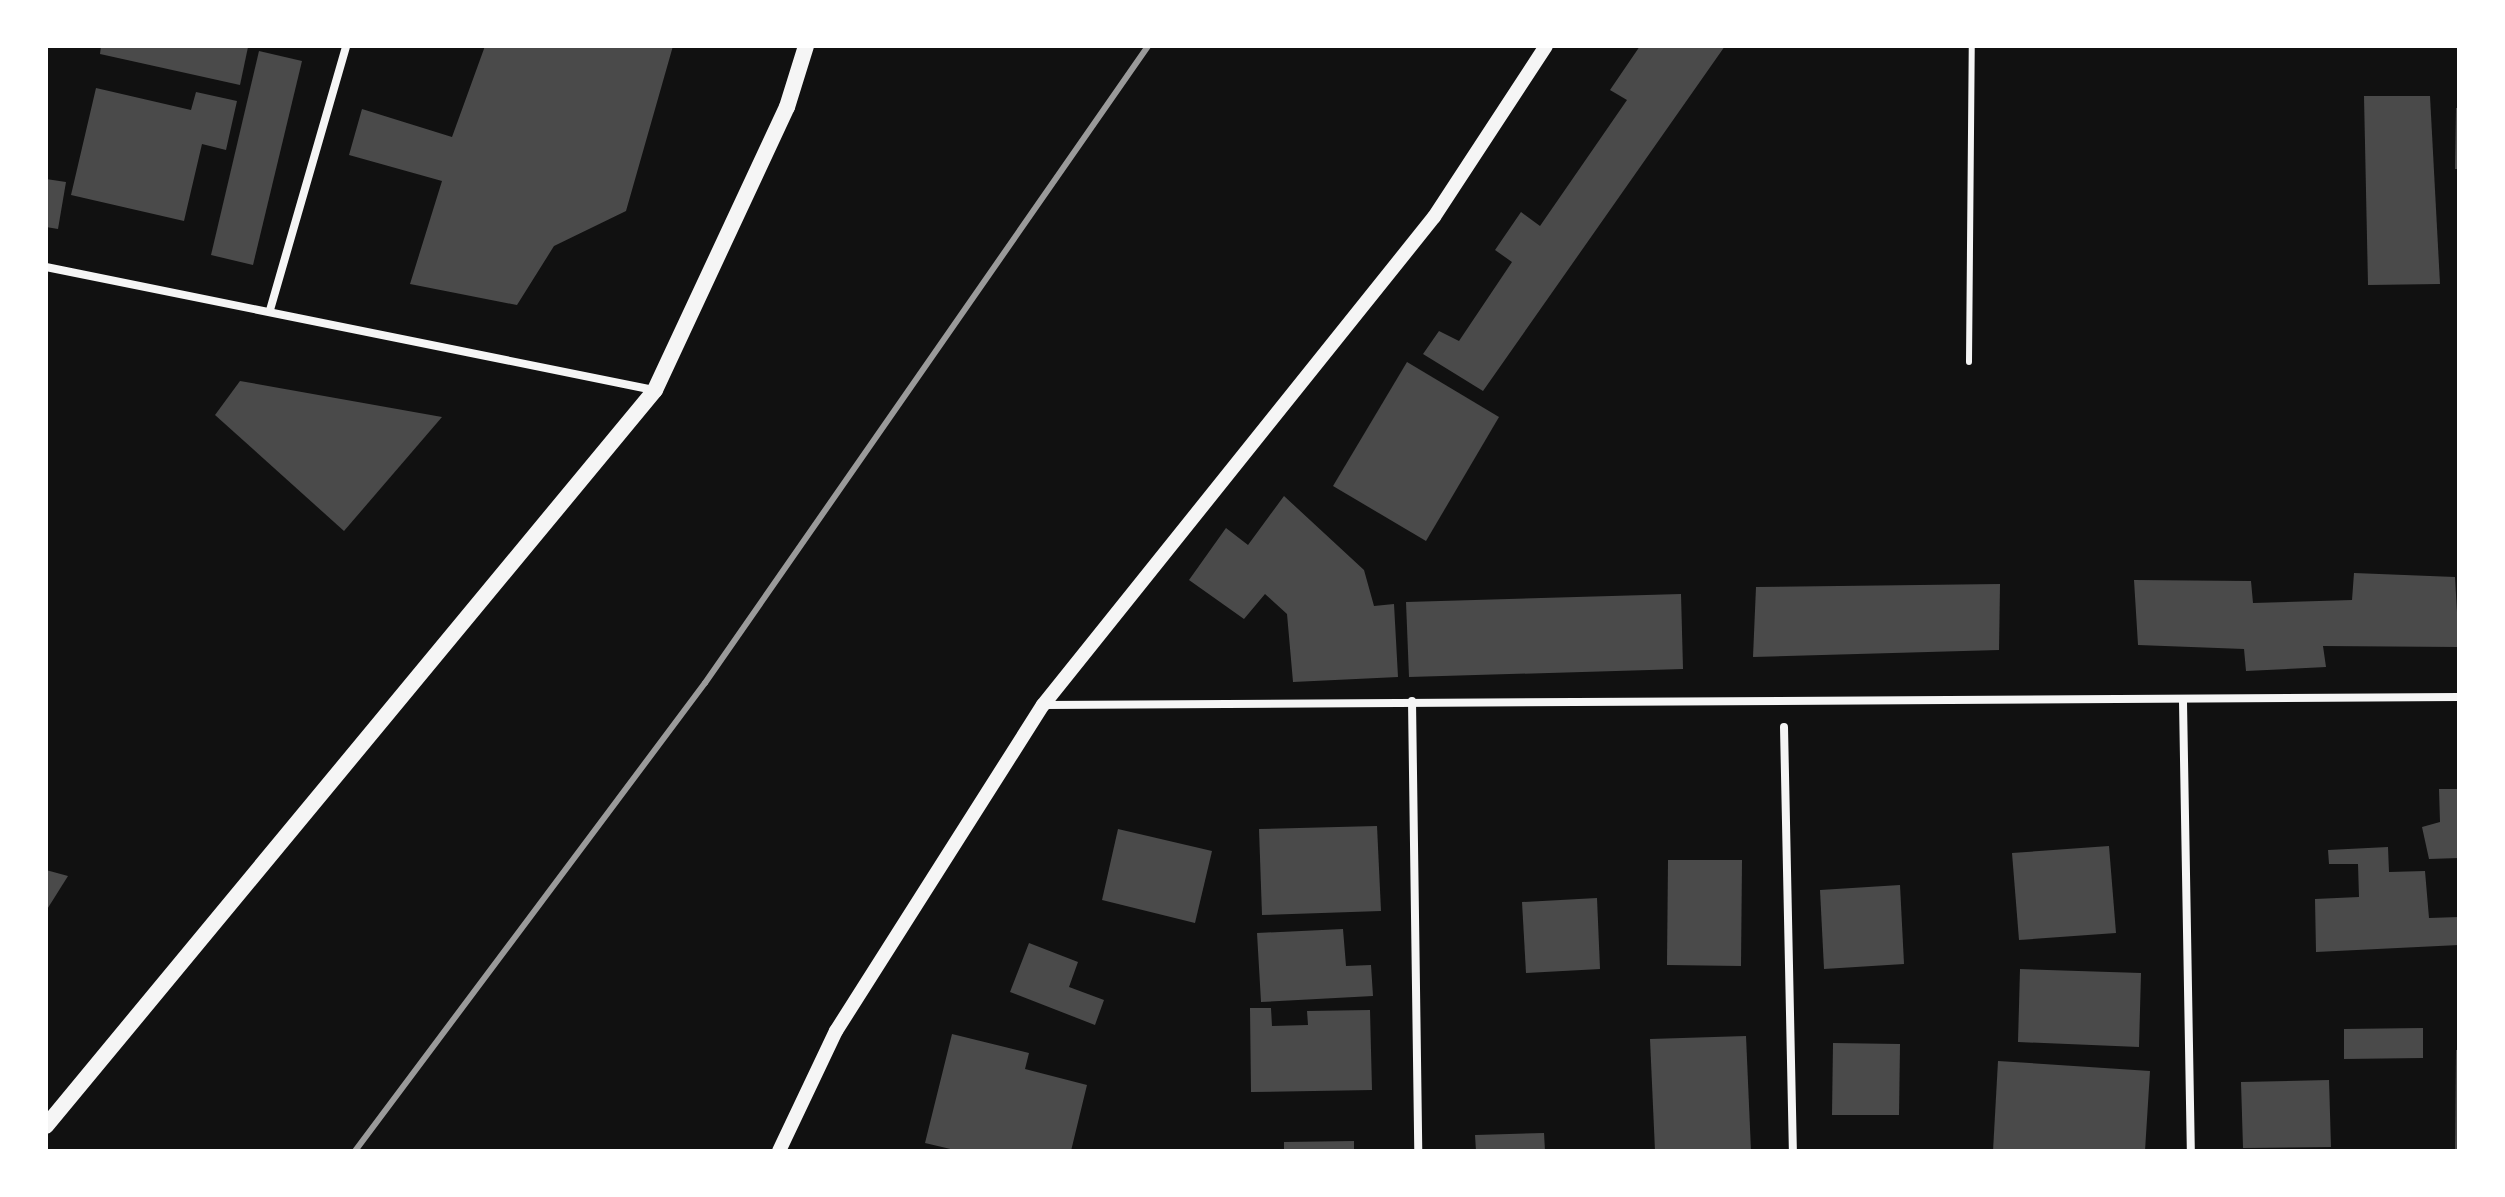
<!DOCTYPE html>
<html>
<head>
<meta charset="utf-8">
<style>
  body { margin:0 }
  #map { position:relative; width:2505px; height:1197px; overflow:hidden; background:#111; font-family:Commissioner,sans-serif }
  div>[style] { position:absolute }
  .building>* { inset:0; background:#4a4a4a }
  .service>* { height:6px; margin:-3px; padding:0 3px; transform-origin:3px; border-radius:3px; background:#f5f5f5 }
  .minor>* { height:8px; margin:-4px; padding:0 4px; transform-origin:4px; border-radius:4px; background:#f5f5f5 }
  .tertiary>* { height:14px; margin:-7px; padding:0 7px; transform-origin:7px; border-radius:7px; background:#f5f5f5 }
  .secondary>* { height:16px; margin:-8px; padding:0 8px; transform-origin:8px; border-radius:8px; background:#f5f5f5 }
  .rail>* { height:6px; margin:-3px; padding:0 3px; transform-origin:3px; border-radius:3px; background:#9a9a9a }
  span { translate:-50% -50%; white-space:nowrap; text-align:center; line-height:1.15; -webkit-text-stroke:7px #fff; paint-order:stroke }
  .frame { position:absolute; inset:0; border:48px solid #fff; pointer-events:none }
</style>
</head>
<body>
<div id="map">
  <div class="building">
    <div style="clip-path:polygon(101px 46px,243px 46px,248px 47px,240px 85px,100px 54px)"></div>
    <div style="clip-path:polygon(485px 46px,673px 46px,626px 211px,554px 246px,517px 305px,410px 284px,442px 181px,349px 155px,362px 109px,452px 137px)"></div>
    <div style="clip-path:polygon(1640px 46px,1725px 46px,1483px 391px,1423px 354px,1439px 331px,1459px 341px,1512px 262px,1495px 250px,1521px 212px,1540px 226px,1627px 100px,1610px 90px)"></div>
    <div style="clip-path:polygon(259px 51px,302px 61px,253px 265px,211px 255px)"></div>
    <div style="clip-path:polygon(96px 88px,191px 110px,196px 92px,237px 101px,226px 150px,202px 144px,184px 221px,71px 195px)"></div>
    <div style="clip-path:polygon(2364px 96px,2430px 96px,2440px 284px,2368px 285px)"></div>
    <div style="clip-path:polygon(2456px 108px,2459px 108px,2459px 169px,2455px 169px)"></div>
    <div style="clip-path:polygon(46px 179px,66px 182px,58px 229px,46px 227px)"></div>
    <div style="clip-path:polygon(1407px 362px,1499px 417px,1426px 541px,1333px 486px)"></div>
    <div style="clip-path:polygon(240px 381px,442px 417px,344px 531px,215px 415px)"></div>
    <div style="clip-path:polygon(1284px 496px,1364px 570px,1374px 606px,1394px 604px,1398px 677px,1293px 682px,1287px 614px,1265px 594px,1244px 619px,1189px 580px,1226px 528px,1248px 545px)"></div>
    <div style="clip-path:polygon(2354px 573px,2455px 577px,2459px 647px,2323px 646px,2326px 667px,2246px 671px,2244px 649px,2138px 645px,2134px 580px,2251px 581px,2253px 603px,2352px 600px)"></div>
    <div style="clip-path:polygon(2000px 584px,1999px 650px,1753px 657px,1756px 587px)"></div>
    <div style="clip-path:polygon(1681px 594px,1683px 669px,1409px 677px,1406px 602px)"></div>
    <div style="clip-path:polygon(2439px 789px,2459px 789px,2459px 858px,2429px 859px,2422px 827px,2440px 822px)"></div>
    <div style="clip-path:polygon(1377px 826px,1381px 911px,1262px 915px,1259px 829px)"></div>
    <div style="clip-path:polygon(1118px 829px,1212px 851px,1195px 923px,1102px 900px)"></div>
    <div style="clip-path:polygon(2109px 846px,2116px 933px,2019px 940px,2012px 853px)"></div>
    <div style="clip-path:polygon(2388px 847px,2389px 872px,2425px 871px,2429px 918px,2459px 917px,2459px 945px,2316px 952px,2315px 899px,2359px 897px,2358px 864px,2329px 864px,2328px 850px)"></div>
    <div style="clip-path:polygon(1668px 860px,1742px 860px,1741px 966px,1667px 965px)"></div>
    <div style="clip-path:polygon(46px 870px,68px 876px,46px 911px)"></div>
    <div style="clip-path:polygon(1900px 885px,1904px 964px,1824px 969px,1820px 890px)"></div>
    <div style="clip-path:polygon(1597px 898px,1600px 969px,1526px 973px,1522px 902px)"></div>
    <div style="clip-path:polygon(1343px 929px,1346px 966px,1371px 965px,1373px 996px,1261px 1002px,1257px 933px)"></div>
    <div style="clip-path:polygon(1029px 943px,1078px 962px,1069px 987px,1104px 1000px,1095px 1025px,1010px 992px)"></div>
    <div style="clip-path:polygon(2020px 969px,2141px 973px,2139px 1047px,2018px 1042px)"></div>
    <div style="clip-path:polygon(1250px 1008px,1271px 1008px,1272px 1026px,1308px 1025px,1307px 1011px,1370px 1010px,1372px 1090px,1251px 1092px)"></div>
    <div style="clip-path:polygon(2423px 1028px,2423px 1058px,2344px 1059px,2344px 1029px)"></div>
    <div style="clip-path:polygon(952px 1034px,1029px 1053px,1025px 1069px,1087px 1085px,1071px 1151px,959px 1151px,925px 1143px)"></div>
    <div style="clip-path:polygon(1746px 1036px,1751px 1151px,1655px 1151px,1650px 1039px)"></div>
    <div style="clip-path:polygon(1833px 1043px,1900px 1044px,1899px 1115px,1832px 1115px)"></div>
    <div style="clip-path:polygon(2456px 1050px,2459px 1050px,2459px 1151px,2455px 1151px)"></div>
    <div style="clip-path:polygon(1998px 1061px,2150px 1071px,2145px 1151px,1993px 1151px)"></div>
    <div style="clip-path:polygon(2329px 1080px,2331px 1147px,2243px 1148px,2241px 1082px)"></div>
    <div style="clip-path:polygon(1544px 1133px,1545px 1151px,1476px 1151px,1475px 1135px)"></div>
    <div style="clip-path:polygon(1354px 1141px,1354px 1151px,1284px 1151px,1284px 1142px)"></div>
  </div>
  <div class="service">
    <div style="left:1969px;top:362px;width:316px;rotate:-89.5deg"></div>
  </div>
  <div class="minor">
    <div style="left:46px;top:267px;width:620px;rotate:11.44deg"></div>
    <div style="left:270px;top:310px;width:275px;rotate:-73.9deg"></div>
    <div style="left:1412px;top:701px;width:450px;rotate:89.2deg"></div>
    <div style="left:2183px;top:702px;width:449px;rotate:89deg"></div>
    <div style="left:1044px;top:705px;width:1415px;rotate:-0.32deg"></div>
    <div style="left:1784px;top:727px;width:424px;rotate:88.8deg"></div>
  </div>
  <div class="tertiary">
    <div style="left:779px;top:1151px;width:133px;rotate:-64.6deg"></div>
    <div style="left:836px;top:1031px;width:386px;rotate:-57.6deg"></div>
    <div style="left:1043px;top:705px;width:625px;rotate:-51.3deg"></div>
    <div style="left:1434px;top:217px;width:204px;rotate:-56.8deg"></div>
  </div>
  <div class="secondary">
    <div style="left:46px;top:1126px;width:955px;rotate:-50.39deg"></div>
    <div style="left:655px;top:390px;width:312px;rotate:-65deg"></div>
    <div style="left:787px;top:107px;width:64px;rotate:-72.7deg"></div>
  </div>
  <div class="rail">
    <div style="left:355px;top:1151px;width:584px;rotate:-53.21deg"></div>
    <div style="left:705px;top:683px;width:776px;rotate:-55.18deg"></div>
  </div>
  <div class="frame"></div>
</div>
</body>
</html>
